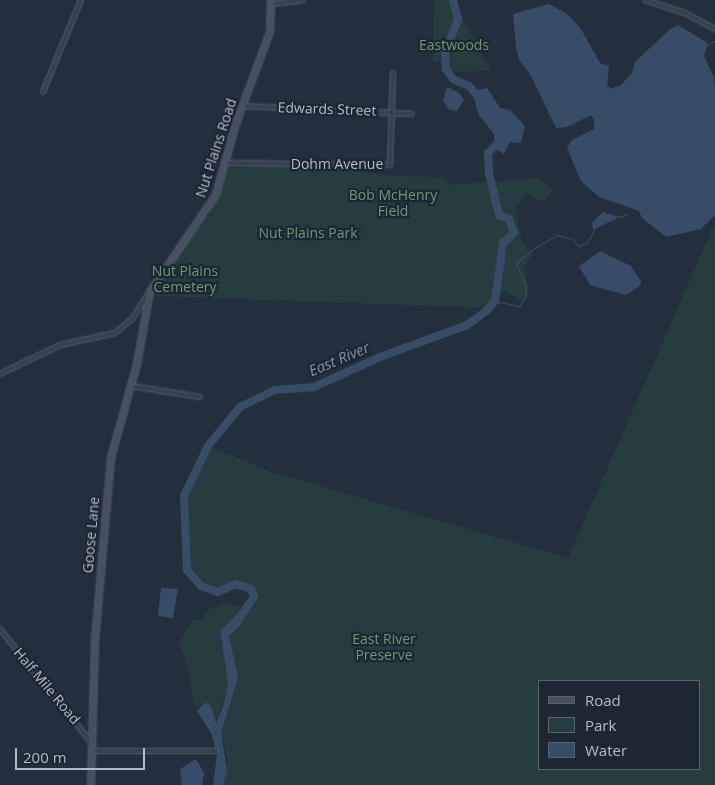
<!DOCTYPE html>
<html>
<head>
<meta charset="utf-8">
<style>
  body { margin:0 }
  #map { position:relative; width:715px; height:785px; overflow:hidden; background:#242f3e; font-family:"Open Sans",sans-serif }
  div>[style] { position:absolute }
  .green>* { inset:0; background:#263c3f }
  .water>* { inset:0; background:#394c67 }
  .stream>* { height:1px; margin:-0.5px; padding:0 0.5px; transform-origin:0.5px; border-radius:0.5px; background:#394c67 }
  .river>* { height:8px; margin:-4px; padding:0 4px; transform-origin:4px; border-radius:4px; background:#394c67 }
  .roads { filter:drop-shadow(0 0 1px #565f6c) drop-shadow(0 0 1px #565f6c) }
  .street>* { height:4px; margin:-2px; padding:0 2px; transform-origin:2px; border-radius:2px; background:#38414e }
  .secondary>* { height:5.5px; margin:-2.75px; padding:0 2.75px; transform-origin:2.75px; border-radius:2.75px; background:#465061 }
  span { translate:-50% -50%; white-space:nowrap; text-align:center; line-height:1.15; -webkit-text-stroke:4.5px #1d2633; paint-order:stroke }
  .park-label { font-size:14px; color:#6b9a76 }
  .street-label { font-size:14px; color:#b4bcc9 }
  .water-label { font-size:15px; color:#7c92b1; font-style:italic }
  .legend { position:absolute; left:538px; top:680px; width:162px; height:90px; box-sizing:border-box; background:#1d2633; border:1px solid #59626f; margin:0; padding:6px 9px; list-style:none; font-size:15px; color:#b4bcc9 }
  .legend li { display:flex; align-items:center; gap:10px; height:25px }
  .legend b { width:25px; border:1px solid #59626f }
  .scale { position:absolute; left:15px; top:748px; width:130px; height:22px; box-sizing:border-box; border:2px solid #b4bcc9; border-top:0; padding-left:6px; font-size:15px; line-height:18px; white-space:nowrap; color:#b4bcc9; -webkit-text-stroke:4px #1d2633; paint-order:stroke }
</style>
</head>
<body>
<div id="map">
  <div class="green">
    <div style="clip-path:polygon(434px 0,452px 0,491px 71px,441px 72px,441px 61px,433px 61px)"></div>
    <div style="clip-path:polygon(312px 165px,391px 176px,446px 177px,449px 185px,539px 178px,553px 189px,545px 201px,539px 201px,527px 193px,515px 209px,522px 242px,533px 253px,524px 267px,529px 291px,525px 302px,503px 291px,498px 294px,490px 308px,155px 296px,179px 250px,210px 213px,229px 168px)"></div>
    <div style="clip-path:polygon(evenodd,715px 223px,715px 785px,223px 785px,228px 762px,221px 733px,226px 707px,226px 693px,215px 724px,211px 706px,205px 702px,197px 708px,194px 703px,188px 666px,179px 643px,193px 620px,200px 620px,210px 609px,223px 604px,239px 606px,240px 611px,220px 631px,228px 679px,226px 635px,254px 596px,244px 585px,218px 592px,201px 586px,187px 570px,184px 496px,208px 446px,272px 472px,568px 558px,715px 223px,539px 681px,699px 681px,699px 769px,539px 769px,539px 681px)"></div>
  </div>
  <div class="water">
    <div style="clip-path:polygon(549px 4px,567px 14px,581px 29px,600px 63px,609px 66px,607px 85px,611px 89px,621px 85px,632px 73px,635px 62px,670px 29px,678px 25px,708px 43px,704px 56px,714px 77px,715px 90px,715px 215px,701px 229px,666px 237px,642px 218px,639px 211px,599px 197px,581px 181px,567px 148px,572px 140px,594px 129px,594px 120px,591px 115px,567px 127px,556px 128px,530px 74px,519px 60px,516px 47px,513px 14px)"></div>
    <div style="clip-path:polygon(447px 87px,459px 93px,464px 100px,457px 111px,448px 109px,443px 100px)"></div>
    <div style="clip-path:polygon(487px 88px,500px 108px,510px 110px,525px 126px,521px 143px,510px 142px,504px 154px,494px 148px,494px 134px,479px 115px,473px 96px,474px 91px)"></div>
    <div style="clip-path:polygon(603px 212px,619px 217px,593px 230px,592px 223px)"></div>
    <div style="clip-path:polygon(600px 251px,631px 266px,641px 281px,640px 286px,626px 295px,590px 285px,579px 266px)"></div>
    <div style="clip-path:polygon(161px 588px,178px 589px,173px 618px,158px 616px)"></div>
    <div style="clip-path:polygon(240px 611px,241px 625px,229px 636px,238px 678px,221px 733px,227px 770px,223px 785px,213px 785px,217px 754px,211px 733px,197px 711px,205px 702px,211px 706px,216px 723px,224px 704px,228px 682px,220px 631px)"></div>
    <div style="clip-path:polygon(196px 759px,204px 773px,202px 785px,182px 785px,180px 769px)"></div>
  </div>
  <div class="stream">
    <div style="left:708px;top:45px;width:9px;rotate:-36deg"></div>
    <div style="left:619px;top:217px;width:9px;rotate:-21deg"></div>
    <div style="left:495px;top:301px;width:25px;rotate:12deg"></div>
    <div style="left:519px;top:306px;width:10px;rotate:-53deg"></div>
    <div style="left:525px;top:298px;width:11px;rotate:-85deg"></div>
    <div style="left:526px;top:287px;width:26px;rotate:-113deg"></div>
    <div style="left:516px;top:263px;width:22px;rotate:-39deg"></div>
    <div style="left:533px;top:249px;width:27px;rotate:-31deg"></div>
    <div style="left:556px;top:235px;width:17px;rotate:13deg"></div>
    <div style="left:573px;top:239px;width:9px;rotate:54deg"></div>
    <div style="left:578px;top:246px;width:9px;rotate:-18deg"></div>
    <div style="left:587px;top:243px;width:15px;rotate:-62deg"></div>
  </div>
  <div class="river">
    <div style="left:453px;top:0;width:20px;rotate:75deg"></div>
    <div style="left:458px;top:19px;width:36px;rotate:111deg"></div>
    <div style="left:445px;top:53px;width:16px;rotate:86deg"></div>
    <div style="left:446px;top:69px;width:12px;rotate:55deg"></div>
    <div style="left:453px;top:79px;width:17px;rotate:24deg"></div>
    <div style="left:469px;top:86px;width:17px;rotate:50deg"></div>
    <div style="left:236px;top:623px;width:32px;rotate:-56deg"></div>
    <div style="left:254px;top:596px;width:8px;rotate:-113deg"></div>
    <div style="left:251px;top:589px;width:16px;rotate:-162deg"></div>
    <div style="left:236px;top:584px;width:20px;rotate:156deg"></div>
    <div style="left:218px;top:592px;width:18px;rotate:-161deg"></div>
    <div style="left:201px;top:586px;width:21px;rotate:-131deg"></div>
    <div style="left:187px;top:570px;width:74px;rotate:-92.3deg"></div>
    <div style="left:184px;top:496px;width:55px;rotate:-64.4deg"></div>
    <div style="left:208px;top:446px;width:50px;rotate:-50.6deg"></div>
    <div style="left:240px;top:407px;width:39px;rotate:-26deg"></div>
    <div style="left:275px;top:390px;width:39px;rotate:-4deg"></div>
    <div style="left:314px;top:387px;width:72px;rotate:-24.4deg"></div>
    <div style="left:380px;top:357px;width:93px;rotate:-20.2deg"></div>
    <div style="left:467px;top:325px;width:24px;rotate:-36deg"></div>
    <div style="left:486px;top:311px;width:13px;rotate:-48deg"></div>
    <div style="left:495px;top:301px;width:59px;rotate:-82.1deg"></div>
    <div style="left:503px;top:243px;width:15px;rotate:-42deg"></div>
    <div style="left:514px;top:233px;width:15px;rotate:-110deg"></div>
    <div style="left:509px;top:219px;width:11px;rotate:-158deg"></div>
    <div style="left:499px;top:215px;width:43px;rotate:-103.4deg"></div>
    <div style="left:489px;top:173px;width:20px;rotate:-93deg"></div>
    <div style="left:488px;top:153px;width:17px;rotate:-45deg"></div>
  </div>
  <div class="roads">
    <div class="street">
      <div style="left:645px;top:0;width:42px;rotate:18deg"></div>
      <div style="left:685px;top:13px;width:34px;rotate:28deg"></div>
      <div style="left:272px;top:4px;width:31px;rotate:-7deg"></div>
      <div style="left:43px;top:92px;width:100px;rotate:-67.6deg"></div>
      <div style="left:242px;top:106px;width:170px;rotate:2.7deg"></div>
      <div style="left:224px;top:163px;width:166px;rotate:0.7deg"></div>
      <div style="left:390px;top:165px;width:92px;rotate:-88.1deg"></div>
      <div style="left:0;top:374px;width:67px;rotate:-25.8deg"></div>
      <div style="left:60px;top:345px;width:56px;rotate:-12.3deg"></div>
      <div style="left:115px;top:333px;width:23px;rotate:-40deg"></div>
      <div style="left:133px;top:318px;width:26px;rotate:-58deg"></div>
      <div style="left:131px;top:386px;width:70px;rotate:9.1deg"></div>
      <div style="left:0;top:629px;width:145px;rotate:51.2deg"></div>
      <div style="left:93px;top:751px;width:123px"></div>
    </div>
    <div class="secondary">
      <div style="left:91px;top:785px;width:144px;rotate:-88.4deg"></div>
      <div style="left:95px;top:641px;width:184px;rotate:-85deg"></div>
      <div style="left:111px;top:458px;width:98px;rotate:-74.5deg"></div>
      <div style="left:137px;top:364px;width:73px;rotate:-79.8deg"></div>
      <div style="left:150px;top:292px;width:117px;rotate:-55.8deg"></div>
      <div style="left:216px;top:195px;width:74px;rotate:-74.3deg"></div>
      <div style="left:236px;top:124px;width:98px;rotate:-69.7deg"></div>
      <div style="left:270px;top:32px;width:32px;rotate:-88deg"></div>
    </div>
  </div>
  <div class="park-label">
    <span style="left:454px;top:45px">Eastwoods</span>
    <span style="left:393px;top:203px">Bob McHenry<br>Field</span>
    <span style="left:308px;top:233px">Nut Plains Park</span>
    <span style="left:185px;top:279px">Nut Plains<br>Cemetery</span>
    <span style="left:384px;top:647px">East River<br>Preserve</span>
  </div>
  <div class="street-label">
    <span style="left:327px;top:109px;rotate:2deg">Edwards Street</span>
    <span style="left:216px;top:148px;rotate:-72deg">Nut Plains Road</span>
    <span style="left:337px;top:164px">Dohm Avenue</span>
    <span style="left:91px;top:535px;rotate:-85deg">Goose Lane</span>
    <span style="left:47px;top:686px;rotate:50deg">Half Mile Road</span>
  </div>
  <div class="water-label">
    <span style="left:339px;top:359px;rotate:-23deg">East River</span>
  </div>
  <ul class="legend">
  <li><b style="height:6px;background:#465061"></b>Road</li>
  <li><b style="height:14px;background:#263c3f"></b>Park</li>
  <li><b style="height:14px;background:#394c67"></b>Water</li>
  </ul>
  <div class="scale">200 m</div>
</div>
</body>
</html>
